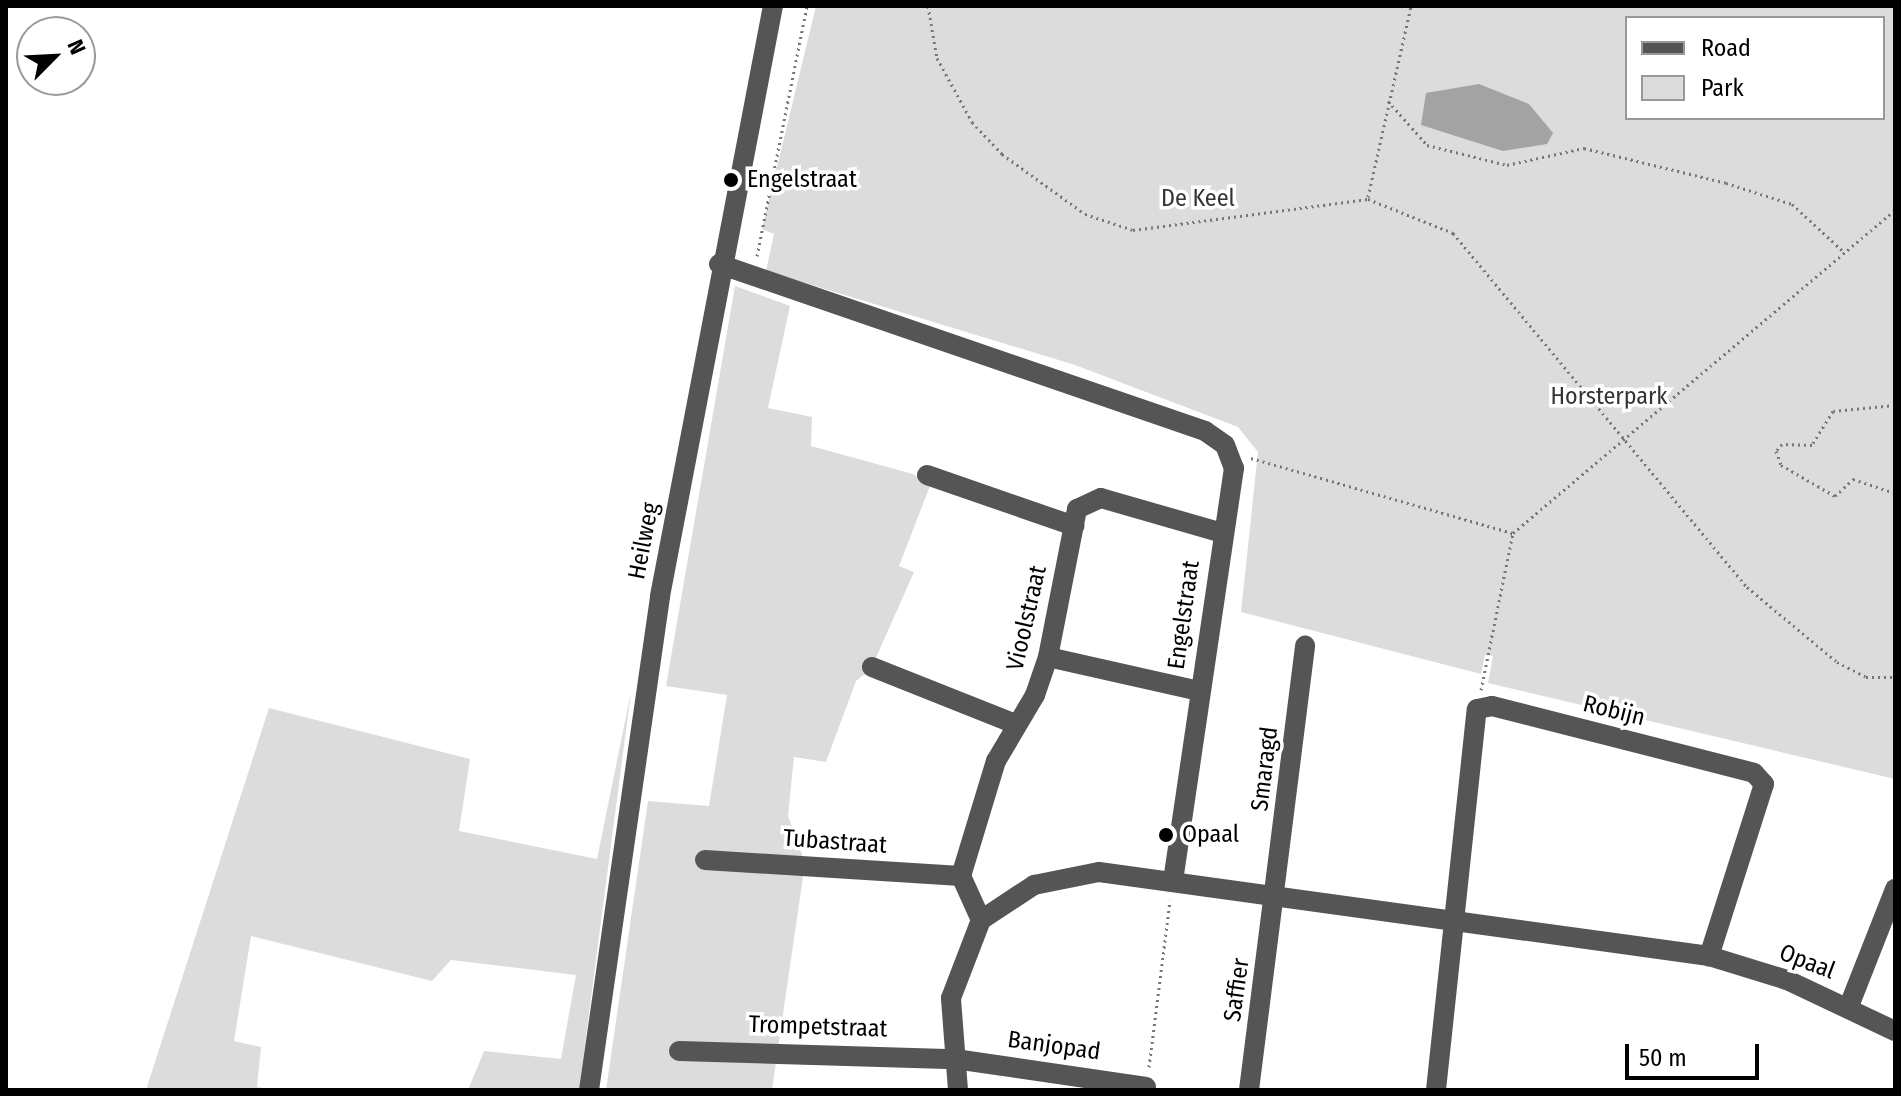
<!DOCTYPE html>
<html>
<head>
<meta charset="utf-8">
<style>
  body { margin:0 }
  #map { position:relative; width:1901px; height:1096px; overflow:hidden; background:#fff; font-family:"Fira Sans Condensed",sans-serif }
  div>[style] { position:absolute }
  .green>* { inset:0; background:#dcdcdc }
  .water>* { inset:0; background:#a3a3a3 }
  .path>* { height:3px; margin-top:-1.5px; transform-origin:0; background:repeating-linear-gradient(90deg,#777 0 2px,transparent 0 6px) }
  .minor>* { height:20px; margin:-10px; padding:0 10px; transform-origin:10px; border-radius:10px; background:#555 }
  .dots>* { width:22px; height:22px; translate:-50% -50%; box-sizing:border-box; border:4px solid #fff; border-radius:50% }
  span { translate:-50% -50%; white-space:nowrap; text-align:center; line-height:1.15; -webkit-text-stroke:7px #fff; paint-order:stroke }
  .poi-label { font-size:24px; color:#000 }
  .left { translate:0 -50%; text-align:left }
  .park-label { font-size:24px; color:#333 }
  .street-label { font-size:24px; color:#000 }
  .frame { position:absolute; inset:0; border:8px solid #000; pointer-events:none }
  .legend { position:absolute; left:1625px; top:16px; width:260px; height:104px; box-sizing:border-box; background:#fff; border:2px solid #999; margin:0; padding:10px 14px; list-style:none; font-size:24px; color:#000 }
  .legend li { display:flex; align-items:center; gap:16px; height:40px }
  .legend b { width:40px; border:2px solid #999 }
  .north { position:absolute; left:16px; top:16px; width:80px; height:80px; box-sizing:border-box; background:#fff; border:2px solid #999; border-radius:50%; rotate:66deg; font-size:22px; font-weight:700; line-height:32px; text-align:center; color:#000 }
  .north::after { content:''; display:block; margin:auto; width:28px; height:36px; background:#000; clip-path:polygon(50% 0,100% 100%,50% 72%,0 100%) }
  .scale { position:absolute; left:1625px; top:1044px; width:134px; height:36px; box-sizing:border-box; border:4px solid #000; border-top:0; padding-left:10px; font-size:24px; line-height:28px; white-space:nowrap; color:#000; -webkit-text-stroke:6px #fff; paint-order:stroke }
</style>
</head>
<body>
<div id="map">
  <div class="green">
    <div style="clip-path:polygon(evenodd,816px 6px,1895px 6px,1895px 779px,1488px 683px,1493px 656px,1485px 655px,1481px 674px,1241px 612px,1258px 452px,1238px 427px,1075px 365px,766px 271px,774px 234px,762px 229px,816px 6px,1627px 18px,1883px 18px,1883px 118px,1627px 118px,1627px 18px)"></div>
    <div style="clip-path:polygon(735px 286px,790px 306px,768px 408px,812px 417px,811px 446px,913px 474px,930px 486px,899px 566px,914px 572px,871px 669px,856px 681px,826px 762px,794px 757px,788px 816px,805px 863px,772px 1090px,606px 1090px,648px 801px,709px 806px,727px 695px,666px 686px)"></div>
    <div style="clip-path:polygon(631px 692px,579px 1090px,468px 1090px,484px 1051px,561px 1059px,576px 975px,451px 960px,432px 981px,251px 936px,234px 1041px,261px 1047px,257px 1087px,275px 1090px,146px 1090px,269px 708px,470px 759px,459px 831px,597px 859px)"></div>
  </div>
  <div class="water">
    <div style="clip-path:polygon(1479px 84px,1529px 104px,1553px 133px,1547px 144px,1503px 151px,1421px 125px,1426px 93px)"></div>
  </div>
  <div class="path">
    <div style="left:928px;top:6px;width:53px;rotate:80.2deg"></div>
    <div style="left:937px;top:58px;width:73px;rotate:61.3deg"></div>
    <div style="left:972px;top:122px;width:44px;rotate:46.8deg"></div>
    <div style="left:1002px;top:154px;width:102px;rotate:35.9deg"></div>
    <div style="left:1085px;top:214px;width:51px;rotate:18.4deg"></div>
    <div style="left:1133px;top:230px;width:237px;rotate:-7.5deg"></div>
    <div style="left:1368px;top:199px;width:92px;rotate:21.8deg"></div>
    <div style="left:1453px;top:233px;width:460px;rotate:50.3deg"></div>
    <div style="left:1747px;top:587px;width:117px;rotate:39.8deg"></div>
    <div style="left:1837px;top:662px;width:33px;rotate:27deg"></div>
    <div style="left:1866px;top:677px;width:29px"></div>
    <div style="left:1388px;top:101px;width:59px;rotate:48.4deg"></div>
    <div style="left:1427px;top:145px;width:82px;rotate:14deg"></div>
    <div style="left:1507px;top:165px;width:79px;rotate:-12.4deg"></div>
    <div style="left:1584px;top:148px;width:146px;rotate:13.8deg"></div>
    <div style="left:1726px;top:183px;width:69px;rotate:17.7deg"></div>
    <div style="left:1792px;top:204px;width:69px;rotate:42.7deg"></div>
    <div style="left:1368px;top:197px;width:196px;rotate:-77.3deg"></div>
    <div style="left:757px;top:256px;width:255px;rotate:-78.7deg"></div>
    <div style="left:1895px;top:324px;width:9px;rotate:90deg"></div>
    <div style="left:1895px;top:405px;width:62px;rotate:174.5deg"></div>
    <div style="left:1833px;top:411px;width:40px;rotate:122deg"></div>
    <div style="left:1812px;top:445px;width:30px;rotate:-178deg"></div>
    <div style="left:1782px;top:444px;width:9px;rotate:131deg"></div>
    <div style="left:1776px;top:451px;width:15px;rotate:70deg"></div>
    <div style="left:1781px;top:465px;width:62px;rotate:29.9deg"></div>
    <div style="left:1835px;top:496px;width:25px;rotate:-43deg"></div>
    <div style="left:1853px;top:479px;width:44px;rotate:18.4deg"></div>
    <div style="left:1251px;top:458px;width:273px;rotate:16deg"></div>
    <div style="left:1481px;top:690px;width:160px;rotate:-78.5deg"></div>
    <div style="left:1513px;top:533px;width:500px;rotate:-40.22deg"></div>
    <div style="left:1149px;top:1067px;width:168px;rotate:-82.8deg"></div>
  </div>
  <div class="minor">
    <div style="left:719px;top:264px;width:514px;rotate:18.96deg"></div>
    <div style="left:1205px;top:431px;width:24px;rotate:35deg"></div>
    <div style="left:1225px;top:445px;width:25px;rotate:69deg"></div>
    <div style="left:1234px;top:468px;width:416px;rotate:98.4deg"></div>
    <div style="left:927px;top:475px;width:156px;rotate:19.1deg"></div>
    <div style="left:1048px;top:657px;width:155px;rotate:12.7deg"></div>
    <div style="left:872px;top:667px;width:154px;rotate:21.7deg"></div>
    <div style="left:705px;top:860px;width:256px;rotate:3.6deg"></div>
    <div style="left:981px;top:920px;width:48px;rotate:-114.4deg"></div>
    <div style="left:961px;top:876px;width:120px;rotate:-73.1deg"></div>
    <div style="left:996px;top:761px;width:77px;rotate:-59.4deg"></div>
    <div style="left:1035px;top:695px;width:40px;rotate:-71.1deg"></div>
    <div style="left:1048px;top:657px;width:151px;rotate:-78.9deg"></div>
    <div style="left:1077px;top:509px;width:26px;rotate:-25deg"></div>
    <div style="left:1101px;top:498px;width:126px;rotate:16.1deg"></div>
    <div style="left:1849px;top:1006px;width:126px;rotate:-68.5deg"></div>
    <div style="left:679px;top:1051px;width:276px;rotate:1.7deg"></div>
    <div style="left:955px;top:1059px;width:193px;rotate:8.3deg"></div>
    <div style="left:589px;top:1090px;width:499px;rotate:-81.8deg"></div>
    <div style="left:660px;top:596px;width:601px;rotate:-79.16deg"></div>
    <div style="left:958px;top:1090px;width:92px;rotate:-94.4deg"></div>
    <div style="left:951px;top:998px;width:84px;rotate:-69deg"></div>
    <div style="left:981px;top:920px;width:64px;rotate:-33.4deg"></div>
    <div style="left:1034px;top:885px;width:66px;rotate:-11.3deg"></div>
    <div style="left:1099px;top:872px;width:616px;rotate:7.84deg"></div>
    <div style="left:1709px;top:956px;width:82px;rotate:17.1deg"></div>
    <div style="left:1787px;top:980px;width:119px;rotate:25.3deg"></div>
    <div style="left:1249px;top:1090px;width:448px;rotate:-82.8deg"></div>
    <div style="left:1436px;top:1090px;width:383px;rotate:-83.9deg"></div>
    <div style="left:1477px;top:709px;width:15px;rotate:-11deg"></div>
    <div style="left:1492px;top:706px;width:270px;rotate:14.3deg"></div>
    <div style="left:1754px;top:773px;width:15px;rotate:48deg"></div>
    <div style="left:1764px;top:784px;width:181px;rotate:107.7deg"></div>
  </div>
  <div class="dots">
    <div style="left:731px;top:180px;background:#000"></div>
    <div style="left:1166px;top:835px;background:#000"></div>
  </div>
  <div class="poi-label">
    <span class="left" style="left:747px;top:180px">Engelstraat</span>
    <span class="left" style="left:1182px;top:835px">Opaal</span>
  </div>
  <div class="park-label">
    <span style="left:1198px;top:199px">De Keel</span>
    <span style="left:1609px;top:397px">Horsterpark</span>
  </div>
  <div class="street-label">
    <span style="left:644px;top:541px;rotate:-79deg">Heilweg</span>
    <span style="left:1184px;top:615px;rotate:-82deg">Engelstraat</span>
    <span style="left:1027px;top:618px;rotate:-77deg">Vioolstraat</span>
    <span style="left:1614px;top:711px;rotate:14deg">Robijn</span>
    <span style="left:1265px;top:769px;rotate:-83deg">Smaragd</span>
    <span style="left:835px;top:842px;rotate:4deg">Tubastraat</span>
    <span style="left:1807px;top:962px;rotate:21deg">Opaal</span>
    <span style="left:1237px;top:990px;rotate:-82deg">Saffier</span>
    <span style="left:818px;top:1027px;rotate:2deg">Trompetstraat</span>
    <span style="left:1054px;top:1046px;rotate:8deg">Banjopad</span>
  </div>
  <div class="frame"></div>
  <ul class="legend">
  <li><b style="height:10px;background:#555"></b>Road</li>
  <li><b style="height:22px;background:#dcdcdc"></b>Park</li>
  </ul>
  <div class="north">N</div>
  <div class="scale">50 m</div>
</div>
</body>
</html>
